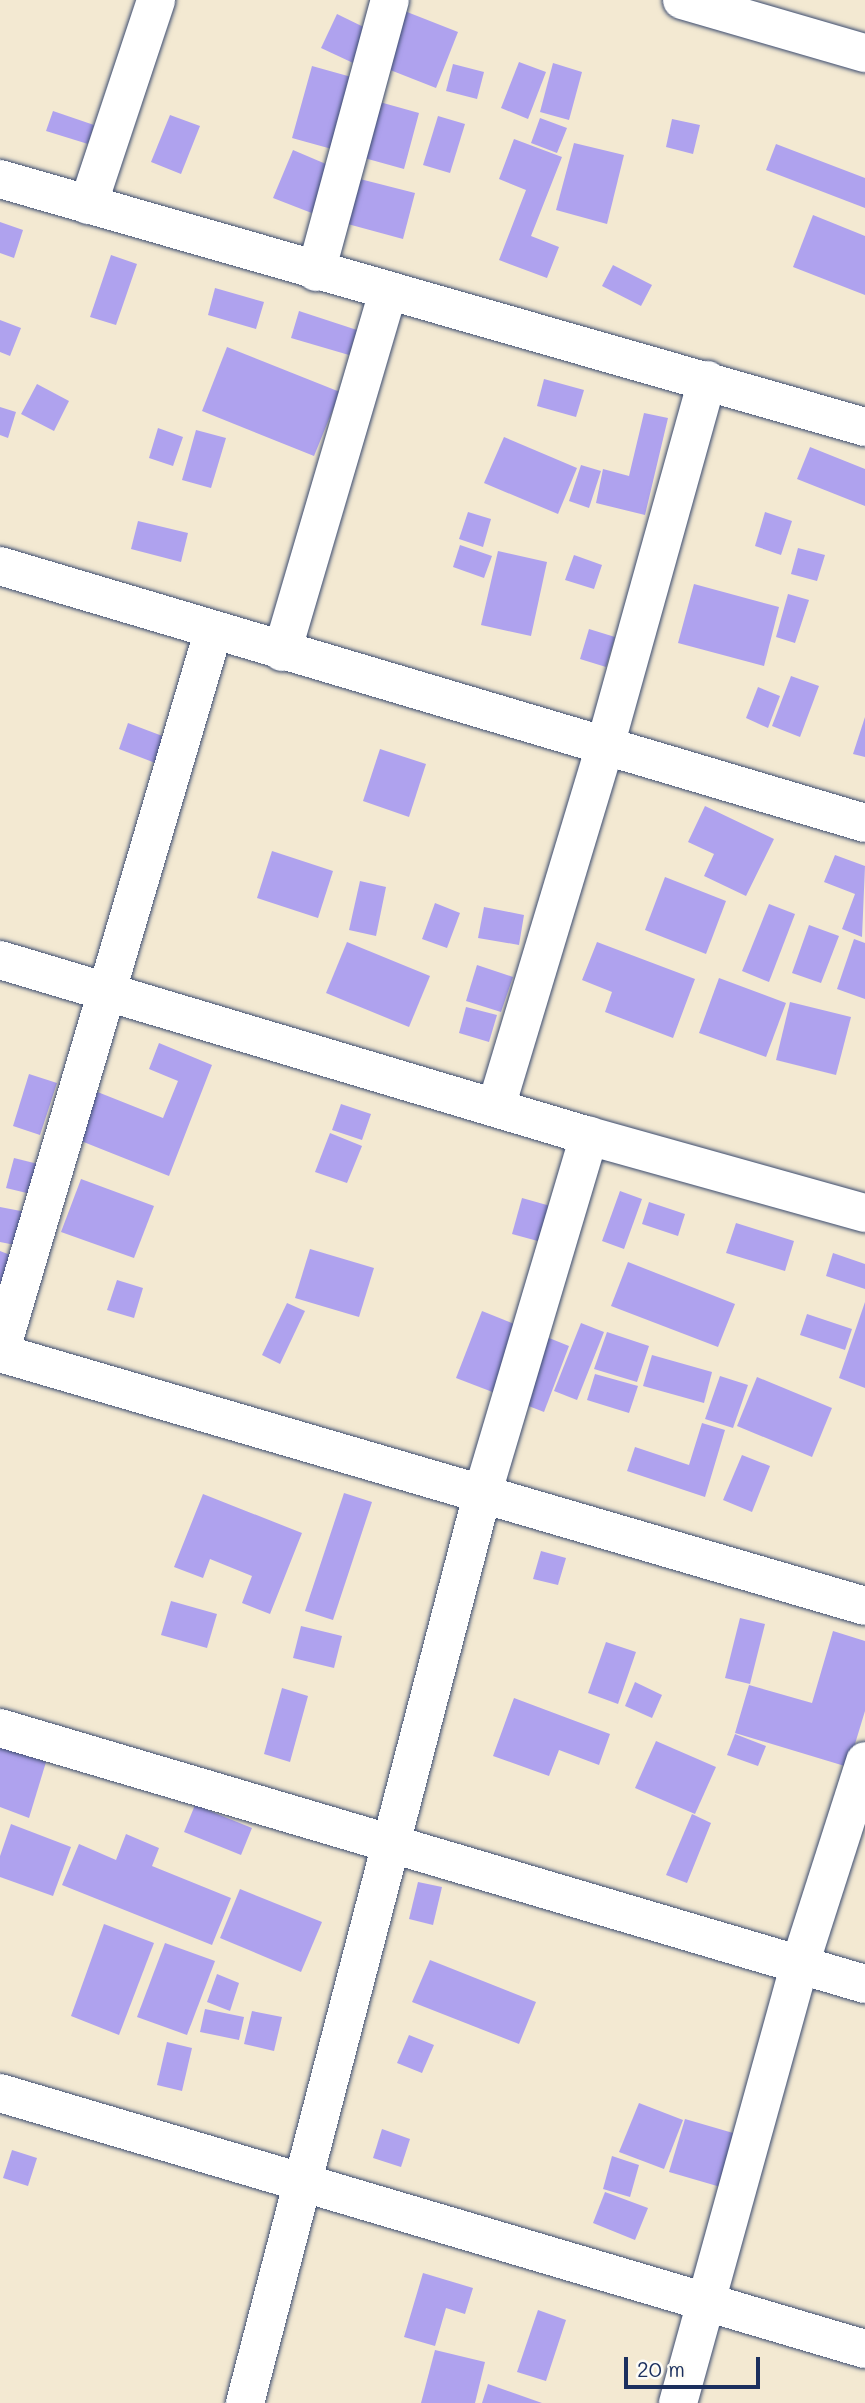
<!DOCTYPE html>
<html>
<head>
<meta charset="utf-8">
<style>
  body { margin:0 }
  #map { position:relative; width:865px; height:2403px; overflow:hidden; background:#f3e9d2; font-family:Mali,sans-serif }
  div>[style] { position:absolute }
  .building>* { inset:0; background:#afa2ee }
  .roads { filter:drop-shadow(0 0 2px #3b4b6f) drop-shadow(0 0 2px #3b4b6f) }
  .street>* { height:38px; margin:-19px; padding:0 19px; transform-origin:19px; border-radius:19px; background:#fff }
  span { translate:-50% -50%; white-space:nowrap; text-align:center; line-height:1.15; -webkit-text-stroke:5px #fdfcf7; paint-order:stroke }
  .scale { position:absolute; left:624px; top:2357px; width:136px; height:32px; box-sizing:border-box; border:4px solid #1b2f5e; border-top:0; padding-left:9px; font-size:21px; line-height:24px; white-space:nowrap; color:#1b2f5e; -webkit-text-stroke:5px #fdfcf7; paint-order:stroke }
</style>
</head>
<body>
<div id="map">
  <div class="building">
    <div style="clip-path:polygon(402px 10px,458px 32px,436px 88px,380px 66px)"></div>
    <div style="clip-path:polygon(337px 14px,382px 36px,366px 69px,321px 48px)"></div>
    <div style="clip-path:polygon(519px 62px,546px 72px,528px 119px,501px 108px)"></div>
    <div style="clip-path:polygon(553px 63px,582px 72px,569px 120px,540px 112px)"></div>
    <div style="clip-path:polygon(453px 64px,484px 72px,477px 99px,446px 91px)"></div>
    <div style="clip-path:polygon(312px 66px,355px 78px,351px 94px,419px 113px,404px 169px,292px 138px)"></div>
    <div style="clip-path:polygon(53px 111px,94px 125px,88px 144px,46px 131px)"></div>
    <div style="clip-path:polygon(170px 115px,200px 126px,181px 174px,151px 162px)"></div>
    <div style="clip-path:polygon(438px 116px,465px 124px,450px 173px,423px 165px)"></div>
    <div style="clip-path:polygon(540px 118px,567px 128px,557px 153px,531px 143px)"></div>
    <div style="clip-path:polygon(672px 119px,700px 125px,693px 154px,666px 147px)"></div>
    <div style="clip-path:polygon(514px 139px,562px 157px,531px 236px,559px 247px,547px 278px,499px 260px,526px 190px,499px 179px)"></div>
    <div style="clip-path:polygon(574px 143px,624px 155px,607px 224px,556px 210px)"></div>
    <div style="clip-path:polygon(776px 144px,865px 178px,865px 208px,766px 170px)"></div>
    <div style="clip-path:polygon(293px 150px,340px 170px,322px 217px,273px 198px)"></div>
    <div style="clip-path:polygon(356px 178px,415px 193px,403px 239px,344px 223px)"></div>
    <div style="clip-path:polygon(813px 215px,865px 236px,865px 295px,793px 267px)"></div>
    <div style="clip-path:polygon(0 222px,23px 230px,14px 258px,0 253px)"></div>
    <div style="clip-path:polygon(111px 255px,137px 264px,116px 325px,90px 317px)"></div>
    <div style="clip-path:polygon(613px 265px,652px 285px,641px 306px,602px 286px)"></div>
    <div style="clip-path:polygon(215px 288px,264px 302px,256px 329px,208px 315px)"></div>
    <div style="clip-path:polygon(299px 311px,357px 330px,349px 355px,291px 338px)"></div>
    <div style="clip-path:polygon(0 320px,21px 328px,10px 356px,0 352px)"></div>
    <div style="clip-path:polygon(227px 347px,340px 392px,314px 456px,202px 411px)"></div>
    <div style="clip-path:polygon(544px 379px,584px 390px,576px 417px,537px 406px)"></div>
    <div style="clip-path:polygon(37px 384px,69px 401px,54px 431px,21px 414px)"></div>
    <div style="clip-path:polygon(0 407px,16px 412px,8px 438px,0 435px)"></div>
    <div style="clip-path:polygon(644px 413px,668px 418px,645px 515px,596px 503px,603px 469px,629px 476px)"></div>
    <div style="clip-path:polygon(158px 428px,183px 437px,173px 466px,149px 458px)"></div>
    <div style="clip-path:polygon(196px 430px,226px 438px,211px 488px,182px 480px)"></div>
    <div style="clip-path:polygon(504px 437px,577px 468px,558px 514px,484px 483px)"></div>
    <div style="clip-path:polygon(810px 447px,865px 469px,865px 506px,797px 479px)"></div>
    <div style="clip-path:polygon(581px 465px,601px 471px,589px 508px,569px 501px)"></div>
    <div style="clip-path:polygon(468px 512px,491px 519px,483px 547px,459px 539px)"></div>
    <div style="clip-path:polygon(765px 512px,792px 521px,781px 555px,755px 546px)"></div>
    <div style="clip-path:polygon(138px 521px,188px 533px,181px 562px,131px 549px)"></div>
    <div style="clip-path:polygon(460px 545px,492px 556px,484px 578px,453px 567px)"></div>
    <div style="clip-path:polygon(798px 548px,825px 555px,817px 581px,791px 574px)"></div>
    <div style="clip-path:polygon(498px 551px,547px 562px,531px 636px,481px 625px)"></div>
    <div style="clip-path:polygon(574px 555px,602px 565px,594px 589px,565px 580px)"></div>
    <div style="clip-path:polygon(694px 584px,779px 607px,764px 666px,678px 643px)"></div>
    <div style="clip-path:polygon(788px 594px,809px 600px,795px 643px,776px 637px)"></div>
    <div style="clip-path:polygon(589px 629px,615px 637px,606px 667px,580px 659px)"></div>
    <div style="clip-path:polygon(791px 676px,819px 686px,800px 737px,772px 726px)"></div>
    <div style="clip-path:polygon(758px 687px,780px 696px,768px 728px,746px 718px)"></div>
    <div style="clip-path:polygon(865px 717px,865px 757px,853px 754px)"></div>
    <div style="clip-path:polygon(128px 723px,173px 740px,163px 766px,119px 749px)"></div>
    <div style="clip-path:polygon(380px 749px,426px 764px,409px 817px,363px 801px)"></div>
    <div style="clip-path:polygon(705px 806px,774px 839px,746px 896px,704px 876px,714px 854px,688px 842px)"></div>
    <div style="clip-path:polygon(272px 851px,333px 871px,318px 918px,257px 898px)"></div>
    <div style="clip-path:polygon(835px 855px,865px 866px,862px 937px,842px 929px,855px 894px,824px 882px)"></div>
    <div style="clip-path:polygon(665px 877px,726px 901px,706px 954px,645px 930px)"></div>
    <div style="clip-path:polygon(360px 881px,386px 887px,376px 936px,349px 930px)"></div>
    <div style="clip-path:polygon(435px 903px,460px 913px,447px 948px,422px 939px)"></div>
    <div style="clip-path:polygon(769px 904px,795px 914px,769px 982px,742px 971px)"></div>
    <div style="clip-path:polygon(484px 907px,524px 915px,519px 945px,478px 938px)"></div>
    <div style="clip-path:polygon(809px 925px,839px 936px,821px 983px,792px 973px)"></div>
    <div style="clip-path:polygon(854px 939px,865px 943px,865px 999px,837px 989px)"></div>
    <div style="clip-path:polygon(347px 942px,430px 976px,409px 1027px,326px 993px)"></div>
    <div style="clip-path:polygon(597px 942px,695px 979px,673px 1038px,605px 1012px,612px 992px,582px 980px)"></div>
    <div style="clip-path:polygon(477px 965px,513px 977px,501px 1012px,466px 1001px)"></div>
    <div style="clip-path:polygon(719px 978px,786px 1003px,766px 1057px,699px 1033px)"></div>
    <div style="clip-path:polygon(790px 1002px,851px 1017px,836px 1075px,776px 1060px)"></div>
    <div style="clip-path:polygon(466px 1007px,497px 1015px,489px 1042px,459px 1033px)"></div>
    <div style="clip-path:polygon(159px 1043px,212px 1065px,169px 1176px,66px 1135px,85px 1087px,163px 1118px,178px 1081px,149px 1069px)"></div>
    <div style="clip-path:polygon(29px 1074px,57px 1083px,40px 1135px,13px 1126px)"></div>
    <div style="clip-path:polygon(341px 1104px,371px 1114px,362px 1140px,332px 1130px)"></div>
    <div style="clip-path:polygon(330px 1133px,362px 1146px,347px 1183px,315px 1172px)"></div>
    <div style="clip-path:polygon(14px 1158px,42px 1165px,35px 1195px,6px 1188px)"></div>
    <div style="clip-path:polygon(81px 1179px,154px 1206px,134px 1258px,61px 1232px)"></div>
    <div style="clip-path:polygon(620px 1191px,642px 1199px,624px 1249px,602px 1241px)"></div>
    <div style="clip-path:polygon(522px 1198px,554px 1207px,545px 1243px,512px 1234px)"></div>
    <div style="clip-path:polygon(649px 1202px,685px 1214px,678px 1236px,642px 1224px)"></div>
    <div style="clip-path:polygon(0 1207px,26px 1212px,20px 1246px,0 1242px)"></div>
    <div style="clip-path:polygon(736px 1223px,794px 1241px,785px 1271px,726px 1253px)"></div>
    <div style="clip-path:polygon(310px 1249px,374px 1268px,359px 1317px,295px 1298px)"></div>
    <div style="clip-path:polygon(0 1251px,18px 1258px,7px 1286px,0 1283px)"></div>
    <div style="clip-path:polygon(833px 1253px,865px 1264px,865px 1289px,826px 1276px)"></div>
    <div style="clip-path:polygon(628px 1262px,735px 1304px,718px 1347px,611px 1306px)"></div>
    <div style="clip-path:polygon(117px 1280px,143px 1288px,134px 1318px,107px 1310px)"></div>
    <div style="clip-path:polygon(865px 1302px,865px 1388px,839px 1378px)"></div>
    <div style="clip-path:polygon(287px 1303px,305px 1311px,280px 1364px,262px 1355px)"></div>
    <div style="clip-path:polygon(482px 1311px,569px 1346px,544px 1412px,456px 1378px)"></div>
    <div style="clip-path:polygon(807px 1314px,852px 1329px,845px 1350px,800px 1335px)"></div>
    <div style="clip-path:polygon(581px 1323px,604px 1332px,577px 1400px,554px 1391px)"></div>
    <div style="clip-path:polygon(607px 1332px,649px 1346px,637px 1382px,594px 1369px)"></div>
    <div style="clip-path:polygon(652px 1355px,712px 1372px,704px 1403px,643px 1386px)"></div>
    <div style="clip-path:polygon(595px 1374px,638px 1386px,629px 1413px,587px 1400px)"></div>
    <div style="clip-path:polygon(720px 1376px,748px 1385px,733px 1428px,705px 1419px)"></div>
    <div style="clip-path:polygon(757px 1377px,832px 1408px,812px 1457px,737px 1426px)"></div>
    <div style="clip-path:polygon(702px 1423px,725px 1430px,705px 1497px,627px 1471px,635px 1447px,689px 1465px)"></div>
    <div style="clip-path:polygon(742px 1455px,770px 1466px,752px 1512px,723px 1500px)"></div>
    <div style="clip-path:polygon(344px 1493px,372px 1502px,333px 1620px,305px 1611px)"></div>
    <div style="clip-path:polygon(203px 1494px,302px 1533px,270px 1614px,242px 1603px,252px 1576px,210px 1559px,203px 1578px,174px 1567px)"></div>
    <div style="clip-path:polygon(541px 1551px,566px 1558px,558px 1585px,533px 1579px)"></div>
    <div style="clip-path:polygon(171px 1601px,217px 1614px,207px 1648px,161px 1635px)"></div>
    <div style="clip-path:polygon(740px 1618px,765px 1624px,750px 1684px,725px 1678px)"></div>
    <div style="clip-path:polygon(301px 1626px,342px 1636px,334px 1668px,293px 1658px)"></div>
    <div style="clip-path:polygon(833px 1631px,865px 1641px,865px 1711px,848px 1767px,735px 1733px,749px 1685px,812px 1703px)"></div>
    <div style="clip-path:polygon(606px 1642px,636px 1652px,618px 1704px,588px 1693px)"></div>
    <div style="clip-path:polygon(635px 1682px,662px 1695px,652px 1718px,625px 1706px)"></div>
    <div style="clip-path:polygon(282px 1688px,308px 1696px,290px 1762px,264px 1754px)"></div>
    <div style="clip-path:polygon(514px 1698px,610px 1734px,599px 1765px,559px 1750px,549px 1776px,493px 1756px)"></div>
    <div style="clip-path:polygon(735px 1734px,766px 1746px,758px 1766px,727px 1755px)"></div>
    <div style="clip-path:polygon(656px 1741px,716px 1767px,695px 1814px,635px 1788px)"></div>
    <div style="clip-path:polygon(0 1747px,46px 1762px,29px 1818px,0 1807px)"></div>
    <div style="clip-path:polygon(195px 1805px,252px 1828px,241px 1855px,184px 1832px)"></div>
    <div style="clip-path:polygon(692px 1814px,711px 1823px,687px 1883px,666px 1875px)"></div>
    <div style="clip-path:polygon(11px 1824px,71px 1847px,53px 1896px,0 1877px,0 1856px)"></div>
    <div style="clip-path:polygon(126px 1834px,159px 1848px,152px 1866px,231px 1898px,212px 1945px,62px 1885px,79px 1844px,116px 1860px)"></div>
    <div style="clip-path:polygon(418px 1882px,442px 1887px,433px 1925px,409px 1919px)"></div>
    <div style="clip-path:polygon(240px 1889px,322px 1922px,301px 1972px,220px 1938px)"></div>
    <div style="clip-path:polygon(104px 1924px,154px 1943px,119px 2035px,71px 2016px)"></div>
    <div style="clip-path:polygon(165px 1943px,215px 1961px,187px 2035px,137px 2017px)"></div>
    <div style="clip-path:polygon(430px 1960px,536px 2002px,519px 2044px,412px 2002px)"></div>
    <div style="clip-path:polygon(217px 1974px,239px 1983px,230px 2011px,207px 2002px)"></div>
    <div style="clip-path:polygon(205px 2009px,244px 2017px,239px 2040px,200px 2032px)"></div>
    <div style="clip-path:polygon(252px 2011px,282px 2017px,274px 2051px,244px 2044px)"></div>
    <div style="clip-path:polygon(409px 2035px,434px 2045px,422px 2073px,397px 2063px)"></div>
    <div style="clip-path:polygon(167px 2042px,192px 2048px,182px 2091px,157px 2085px)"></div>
    <div style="clip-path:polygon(639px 2103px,683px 2120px,664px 2169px,619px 2152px)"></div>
    <div style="clip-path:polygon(685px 2119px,740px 2135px,724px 2188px,669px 2172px)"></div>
    <div style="clip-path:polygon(382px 2129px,410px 2139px,401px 2167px,373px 2158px)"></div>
    <div style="clip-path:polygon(12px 2150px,37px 2158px,28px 2186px,3px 2178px)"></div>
    <div style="clip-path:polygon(612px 2156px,639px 2165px,630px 2197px,603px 2189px)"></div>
    <div style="clip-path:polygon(605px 2192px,648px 2208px,635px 2240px,593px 2223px)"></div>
    <div style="clip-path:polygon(423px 2273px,473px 2288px,465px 2314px,446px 2308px,435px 2346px,404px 2337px)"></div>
    <div style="clip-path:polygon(538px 2310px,566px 2320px,546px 2381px,517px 2372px)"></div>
    <div style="clip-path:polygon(435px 2350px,485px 2362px,475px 2403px,421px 2403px)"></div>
    <div style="clip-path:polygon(488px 2384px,542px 2403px,482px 2403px)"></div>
  </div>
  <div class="roads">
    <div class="street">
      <div style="left:682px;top:0;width:191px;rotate:16.2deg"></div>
      <div style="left:0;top:179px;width:900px;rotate:16deg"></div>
      <div style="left:88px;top:205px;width:216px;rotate:-71.6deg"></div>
      <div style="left:316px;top:272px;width:282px;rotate:-74.8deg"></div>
      <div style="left:0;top:566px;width:902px;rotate:16.55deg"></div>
      <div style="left:282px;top:652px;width:375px;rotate:-73.6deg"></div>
      <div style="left:0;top:960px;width:615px;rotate:16.64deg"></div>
      <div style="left:589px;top:1136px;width:287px;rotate:15.6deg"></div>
      <div style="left:496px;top:1107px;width:377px;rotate:-73.2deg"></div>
      <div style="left:605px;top:746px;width:380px;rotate:-74.4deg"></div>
      <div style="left:0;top:1353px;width:901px;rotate:16.3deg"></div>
      <div style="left:0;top:1353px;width:752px;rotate:-73.54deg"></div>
      <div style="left:0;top:1728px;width:902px;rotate:16.49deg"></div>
      <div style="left:0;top:2093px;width:902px;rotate:16.49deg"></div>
      <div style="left:245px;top:2403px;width:938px;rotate:-75.37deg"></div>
      <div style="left:482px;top:1495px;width:375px;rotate:-73.4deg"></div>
      <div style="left:678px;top:2403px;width:456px;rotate:-74.5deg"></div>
      <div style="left:800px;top:1964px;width:213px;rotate:-72.2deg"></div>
    </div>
  </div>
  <div class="scale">20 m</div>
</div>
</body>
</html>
